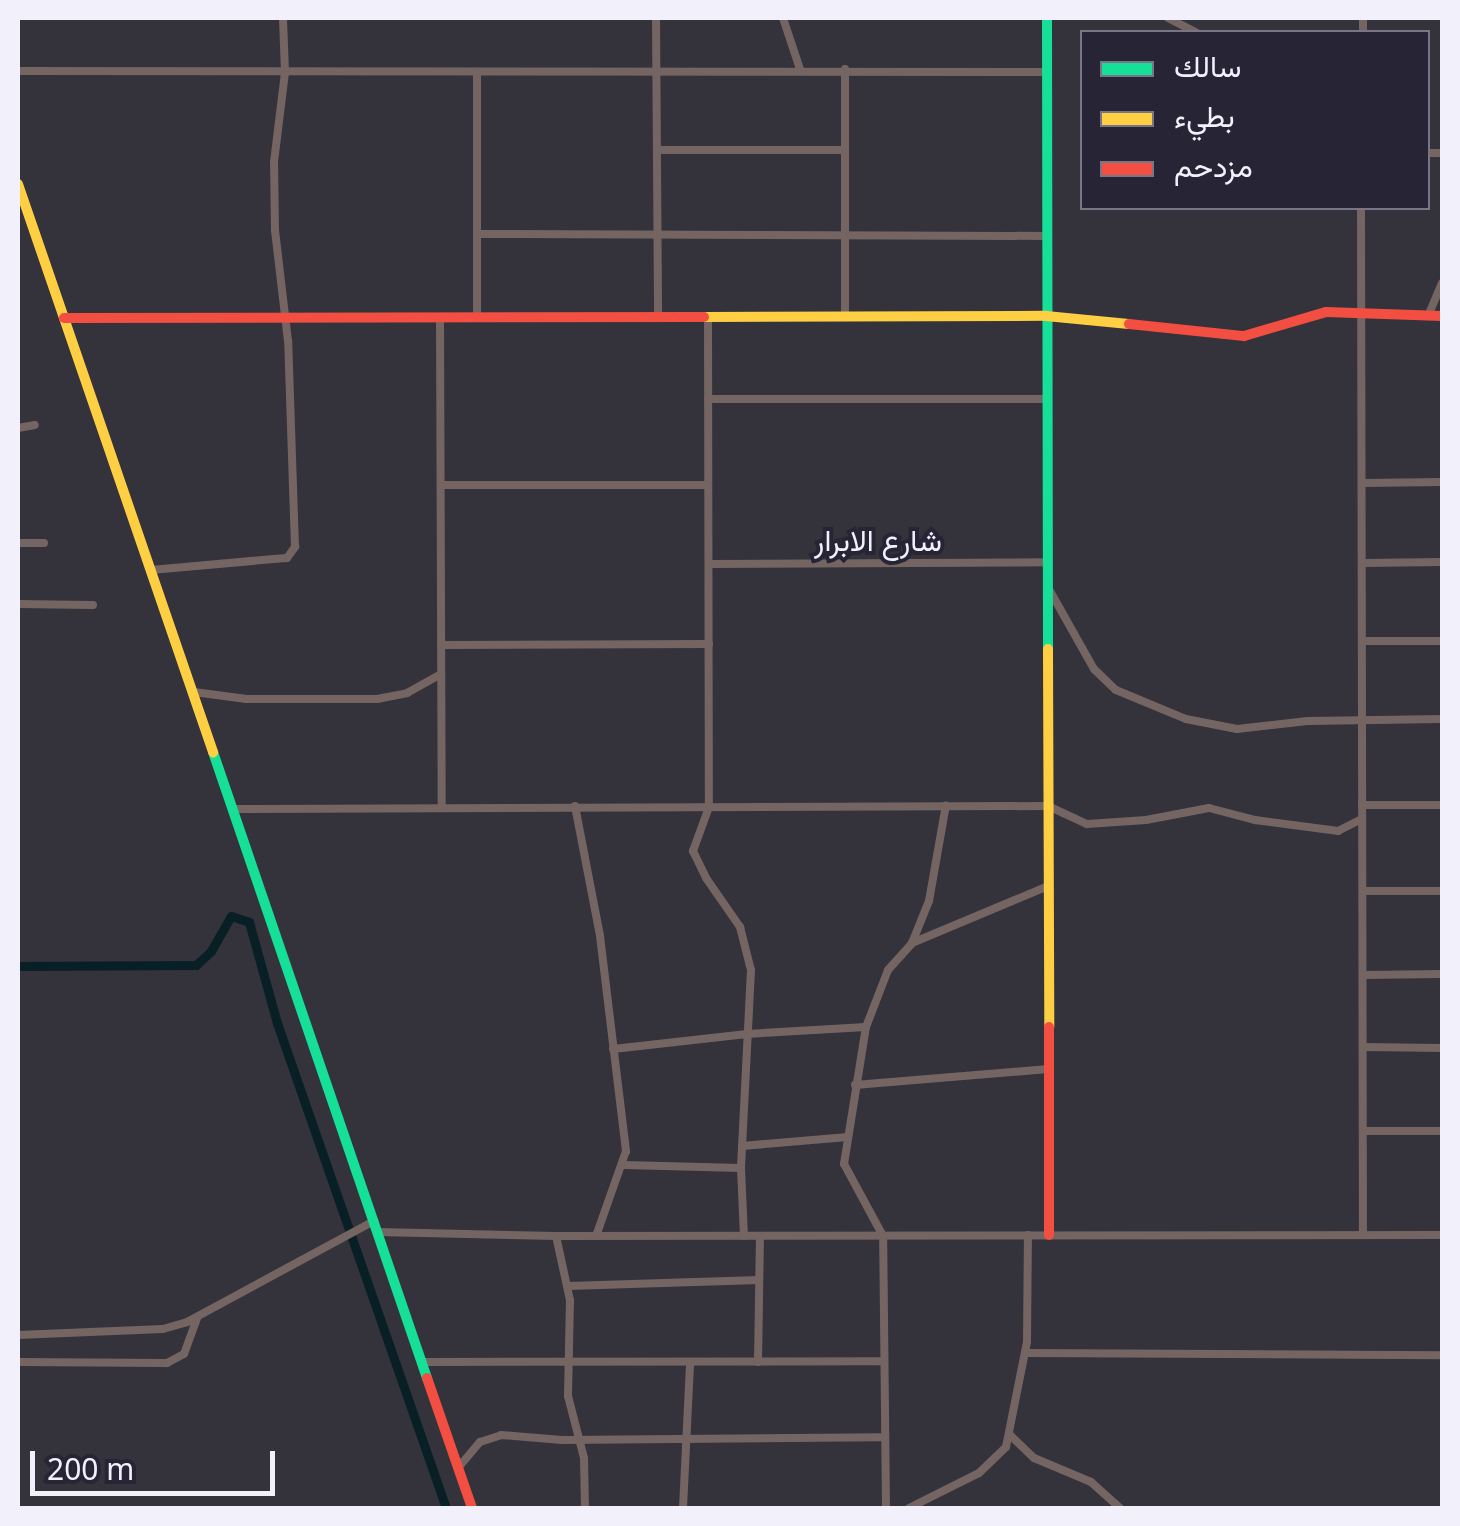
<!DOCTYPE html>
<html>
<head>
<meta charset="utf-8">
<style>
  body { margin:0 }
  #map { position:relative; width:1460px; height:1526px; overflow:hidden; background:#34323b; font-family:"Noto Sans",Vazirmatn,sans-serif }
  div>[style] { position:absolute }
  .canal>* { height:9px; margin:-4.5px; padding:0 4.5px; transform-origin:4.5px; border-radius:4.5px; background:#081f26 }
  .street>* { height:8px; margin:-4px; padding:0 4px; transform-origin:4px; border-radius:4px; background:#746562 }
  .fast>* { height:10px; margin:-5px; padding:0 5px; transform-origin:5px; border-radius:5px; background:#16e098 }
  .slow>* { height:10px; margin:-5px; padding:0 5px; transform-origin:5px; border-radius:5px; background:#ffcf43 }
  .jam>* { height:10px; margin:-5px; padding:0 5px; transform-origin:5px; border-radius:5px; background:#f24e42 }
  span { translate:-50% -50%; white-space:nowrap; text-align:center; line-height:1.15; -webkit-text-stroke:8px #272535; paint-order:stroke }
  .street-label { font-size:30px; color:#f1f0fb }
  .frame { position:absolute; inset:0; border:20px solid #f1f0fb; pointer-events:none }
  .legend { position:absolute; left:1080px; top:30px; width:350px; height:180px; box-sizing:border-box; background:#272535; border:2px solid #787684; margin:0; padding:12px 18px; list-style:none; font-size:30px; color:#f1f0fb }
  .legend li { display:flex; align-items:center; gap:20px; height:50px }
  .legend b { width:50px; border:2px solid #787684 }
  .scale { position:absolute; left:30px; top:1451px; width:245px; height:45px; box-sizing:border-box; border:5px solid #f1f0fb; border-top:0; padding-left:12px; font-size:30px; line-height:35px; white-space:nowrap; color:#f1f0fb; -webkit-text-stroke:8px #272535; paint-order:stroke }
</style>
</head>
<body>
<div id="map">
  <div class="canal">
    <div style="left:18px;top:966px;width:178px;rotate:-0.3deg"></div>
    <div style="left:196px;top:965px;width:21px;rotate:-43deg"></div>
    <div style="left:211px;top:951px;width:40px;rotate:-60.3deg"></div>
    <div style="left:231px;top:916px;width:19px;rotate:18deg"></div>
    <div style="left:249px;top:922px;width:105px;rotate:74.5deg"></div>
    <div style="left:277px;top:1023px;width:514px;rotate:70.79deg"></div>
  </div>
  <div class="street">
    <div style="left:656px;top:18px;width:297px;rotate:89.6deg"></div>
    <div style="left:783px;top:18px;width:54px;rotate:71.6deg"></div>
    <div style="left:1168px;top:18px;width:31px;rotate:27deg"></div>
    <div style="left:1363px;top:32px;width:14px;rotate:-90deg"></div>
    <div style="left:18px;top:71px;width:1030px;rotate:0.06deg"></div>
    <div style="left:659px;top:150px;width:184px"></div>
    <div style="left:1428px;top:153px;width:14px"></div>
    <div style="left:1361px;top:208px;width:1027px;rotate:89.89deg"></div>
    <div style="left:480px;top:234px;width:568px;rotate:0.2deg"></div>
    <div style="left:708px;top:316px;width:491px;rotate:89.9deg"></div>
    <div style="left:709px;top:807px;width:47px;rotate:110deg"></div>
    <div style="left:693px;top:851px;width:30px;rotate:64deg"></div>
    <div style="left:706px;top:878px;width:60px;rotate:55.2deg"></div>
    <div style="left:740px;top:927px;width:44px;rotate:75.7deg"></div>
    <div style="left:751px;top:970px;width:198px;rotate:92.9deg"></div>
    <div style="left:741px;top:1168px;width:68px;rotate:87.5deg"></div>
    <div style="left:845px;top:316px;width:247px;rotate:-90deg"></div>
    <div style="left:1428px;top:316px;width:36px;rotate:-67deg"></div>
    <div style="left:440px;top:317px;width:489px;rotate:89.8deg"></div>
    <div style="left:477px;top:317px;width:244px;rotate:-90deg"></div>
    <div style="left:708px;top:399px;width:340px"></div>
    <div style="left:18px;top:428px;width:17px;rotate:-10deg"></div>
    <div style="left:1363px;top:483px;width:79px;rotate:-0.7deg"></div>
    <div style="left:442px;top:485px;width:266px"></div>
    <div style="left:18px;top:543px;width:26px"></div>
    <div style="left:1363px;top:563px;width:79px;rotate:-0.7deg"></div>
    <div style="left:709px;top:564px;width:339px;rotate:-0.3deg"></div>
    <div style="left:151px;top:570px;width:123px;rotate:-5.1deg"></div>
    <div style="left:274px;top:559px;width:13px;rotate:-4deg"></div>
    <div style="left:287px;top:558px;width:14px;rotate:-54deg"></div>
    <div style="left:295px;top:547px;width:206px;rotate:-91.9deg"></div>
    <div style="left:288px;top:341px;width:111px;rotate:-96.7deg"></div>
    <div style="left:275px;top:231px;width:69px;rotate:-90.8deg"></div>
    <div style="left:274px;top:162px;width:90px;rotate:-83deg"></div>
    <div style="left:285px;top:73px;width:55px;rotate:-92.1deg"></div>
    <div style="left:1050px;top:591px;width:90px;rotate:60.6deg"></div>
    <div style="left:1094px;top:669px;width:30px;rotate:44deg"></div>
    <div style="left:1116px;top:690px;width:76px;rotate:22.5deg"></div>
    <div style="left:1186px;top:719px;width:52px;rotate:11.1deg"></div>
    <div style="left:1237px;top:729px;width:71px;rotate:-6.4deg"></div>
    <div style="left:1308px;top:721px;width:134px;rotate:-0.9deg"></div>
    <div style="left:18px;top:604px;width:75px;rotate:0.8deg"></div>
    <div style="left:1362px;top:641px;width:80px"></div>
    <div style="left:441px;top:645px;width:268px;rotate:-0.2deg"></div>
    <div style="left:194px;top:692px;width:53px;rotate:7.5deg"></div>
    <div style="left:247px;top:699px;width:130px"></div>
    <div style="left:377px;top:699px;width:31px;rotate:-11deg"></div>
    <div style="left:407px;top:693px;width:39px;rotate:-29deg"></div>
    <div style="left:1362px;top:805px;width:80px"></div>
    <div style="left:575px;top:806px;width:132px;rotate:79.1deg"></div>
    <div style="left:600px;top:936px;width:217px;rotate:83.1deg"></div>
    <div style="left:626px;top:1151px;width:90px;rotate:109.4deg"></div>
    <div style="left:233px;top:809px;width:815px;rotate:-0.21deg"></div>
    <div style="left:1048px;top:806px;width:43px;rotate:24.8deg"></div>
    <div style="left:1087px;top:824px;width:59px;rotate:-3.9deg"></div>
    <div style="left:1146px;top:820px;width:64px;rotate:-10.8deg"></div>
    <div style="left:1209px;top:808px;width:48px;rotate:14.6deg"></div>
    <div style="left:1255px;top:820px;width:84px;rotate:7.5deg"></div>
    <div style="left:1338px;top:831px;width:27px;rotate:-27deg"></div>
    <div style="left:1363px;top:891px;width:79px"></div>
    <div style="left:912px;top:943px;width:45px;rotate:-68deg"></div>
    <div style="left:929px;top:901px;width:97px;rotate:-80deg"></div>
    <div style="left:1364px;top:975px;width:78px;rotate:-0.7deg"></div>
    <div style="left:1363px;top:1047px;width:79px;rotate:0.7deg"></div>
    <div style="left:613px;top:1049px;width:135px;rotate:-6.4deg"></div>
    <div style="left:747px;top:1034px;width:119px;rotate:-3.4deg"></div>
    <div style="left:855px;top:1085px;width:194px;rotate:-4.7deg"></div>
    <div style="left:1363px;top:1131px;width:79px"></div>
    <div style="left:742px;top:1146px;width:106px;rotate:-4.9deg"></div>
    <div style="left:624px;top:1165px;width:117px;rotate:1.5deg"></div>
    <div style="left:378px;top:1232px;width:178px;rotate:1.3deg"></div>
    <div style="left:556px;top:1236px;width:886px;rotate:-0.06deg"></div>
    <div style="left:556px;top:1236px;width:66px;rotate:77.7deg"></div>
    <div style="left:570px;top:1300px;width:96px;rotate:91.2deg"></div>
    <div style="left:568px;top:1396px;width:64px;rotate:75.5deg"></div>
    <div style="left:584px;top:1458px;width:50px;rotate:88.9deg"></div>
    <div style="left:568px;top:1286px;width:191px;rotate:-1.8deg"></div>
    <div style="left:18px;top:1335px;width:145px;rotate:-2.4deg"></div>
    <div style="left:163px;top:1329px;width:25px;rotate:-16deg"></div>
    <div style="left:187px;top:1322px;width:213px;rotate:-28.4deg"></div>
    <div style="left:1025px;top:1353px;width:417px;rotate:0.3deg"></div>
    <div style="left:18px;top:1362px;width:149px;rotate:0.4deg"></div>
    <div style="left:167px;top:1363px;width:19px;rotate:-28deg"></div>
    <div style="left:184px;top:1354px;width:38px;rotate:-70deg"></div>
    <div style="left:423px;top:1362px;width:459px;rotate:-0.1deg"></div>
    <div style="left:758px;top:1362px;width:126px;rotate:-89.1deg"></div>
    <div style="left:1010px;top:1435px;width:33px;rotate:44deg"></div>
    <div style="left:1034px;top:1458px;width:62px;rotate:22.8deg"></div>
    <div style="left:1091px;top:1482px;width:39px;rotate:42deg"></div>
    <div style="left:458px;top:1468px;width:34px;rotate:-50deg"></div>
    <div style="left:480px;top:1442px;width:22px;rotate:-18deg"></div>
    <div style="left:501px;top:1435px;width:61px;rotate:4.7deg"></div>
    <div style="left:562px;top:1440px;width:320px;rotate:-0.5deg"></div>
    <div style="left:683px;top:1508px;width:145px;rotate:-87.2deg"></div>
    <div style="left:886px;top:1508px;width:272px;rotate:-90.6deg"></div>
    <div style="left:883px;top:1236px;width:82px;rotate:-118.4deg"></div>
    <div style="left:844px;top:1164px;width:139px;rotate:-80.9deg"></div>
    <div style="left:866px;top:1027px;width:61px;rotate:-68.9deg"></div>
    <div style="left:888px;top:970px;width:36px;rotate:-48deg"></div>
    <div style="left:912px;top:943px;width:147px;rotate:-22.7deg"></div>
    <div style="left:909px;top:1508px;width:78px;rotate:-26.6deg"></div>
    <div style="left:979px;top:1473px;width:37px;rotate:-44deg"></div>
    <div style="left:1006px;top:1447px;width:107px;rotate:-78.7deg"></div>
    <div style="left:1027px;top:1342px;width:107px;rotate:-89.5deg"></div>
  </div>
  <div class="fast">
    <div style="left:1047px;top:18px;width:631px;rotate:89.91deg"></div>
    <div style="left:213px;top:752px;width:662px;rotate:71.13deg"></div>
  </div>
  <div class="slow">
    <div style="left:18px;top:184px;width:601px;rotate:71.05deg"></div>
    <div style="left:704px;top:317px;width:342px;rotate:-0.2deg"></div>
    <div style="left:1046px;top:316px;width:83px;rotate:5.5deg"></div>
    <div style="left:1048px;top:649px;width:378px;rotate:89.8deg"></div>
  </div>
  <div class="jam">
    <div style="left:64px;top:318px;width:640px;rotate:-0.09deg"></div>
    <div style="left:1129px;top:324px;width:116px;rotate:6deg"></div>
    <div style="left:1244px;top:336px;width:85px;rotate:-16.3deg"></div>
    <div style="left:1326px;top:312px;width:116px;rotate:2deg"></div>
    <div style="left:1049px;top:1027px;width:208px;rotate:90deg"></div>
    <div style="left:427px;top:1378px;width:138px;rotate:70.9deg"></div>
  </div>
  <div class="street-label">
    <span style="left:878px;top:540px">شارع الابرار</span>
  </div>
  <div class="frame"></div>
  <ul class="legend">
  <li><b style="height:12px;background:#16e098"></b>سالك</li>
  <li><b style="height:12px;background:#ffcf43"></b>بطيء</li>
  <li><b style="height:12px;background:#f24e42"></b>مزدحم</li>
  </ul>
  <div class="scale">200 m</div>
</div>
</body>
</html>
